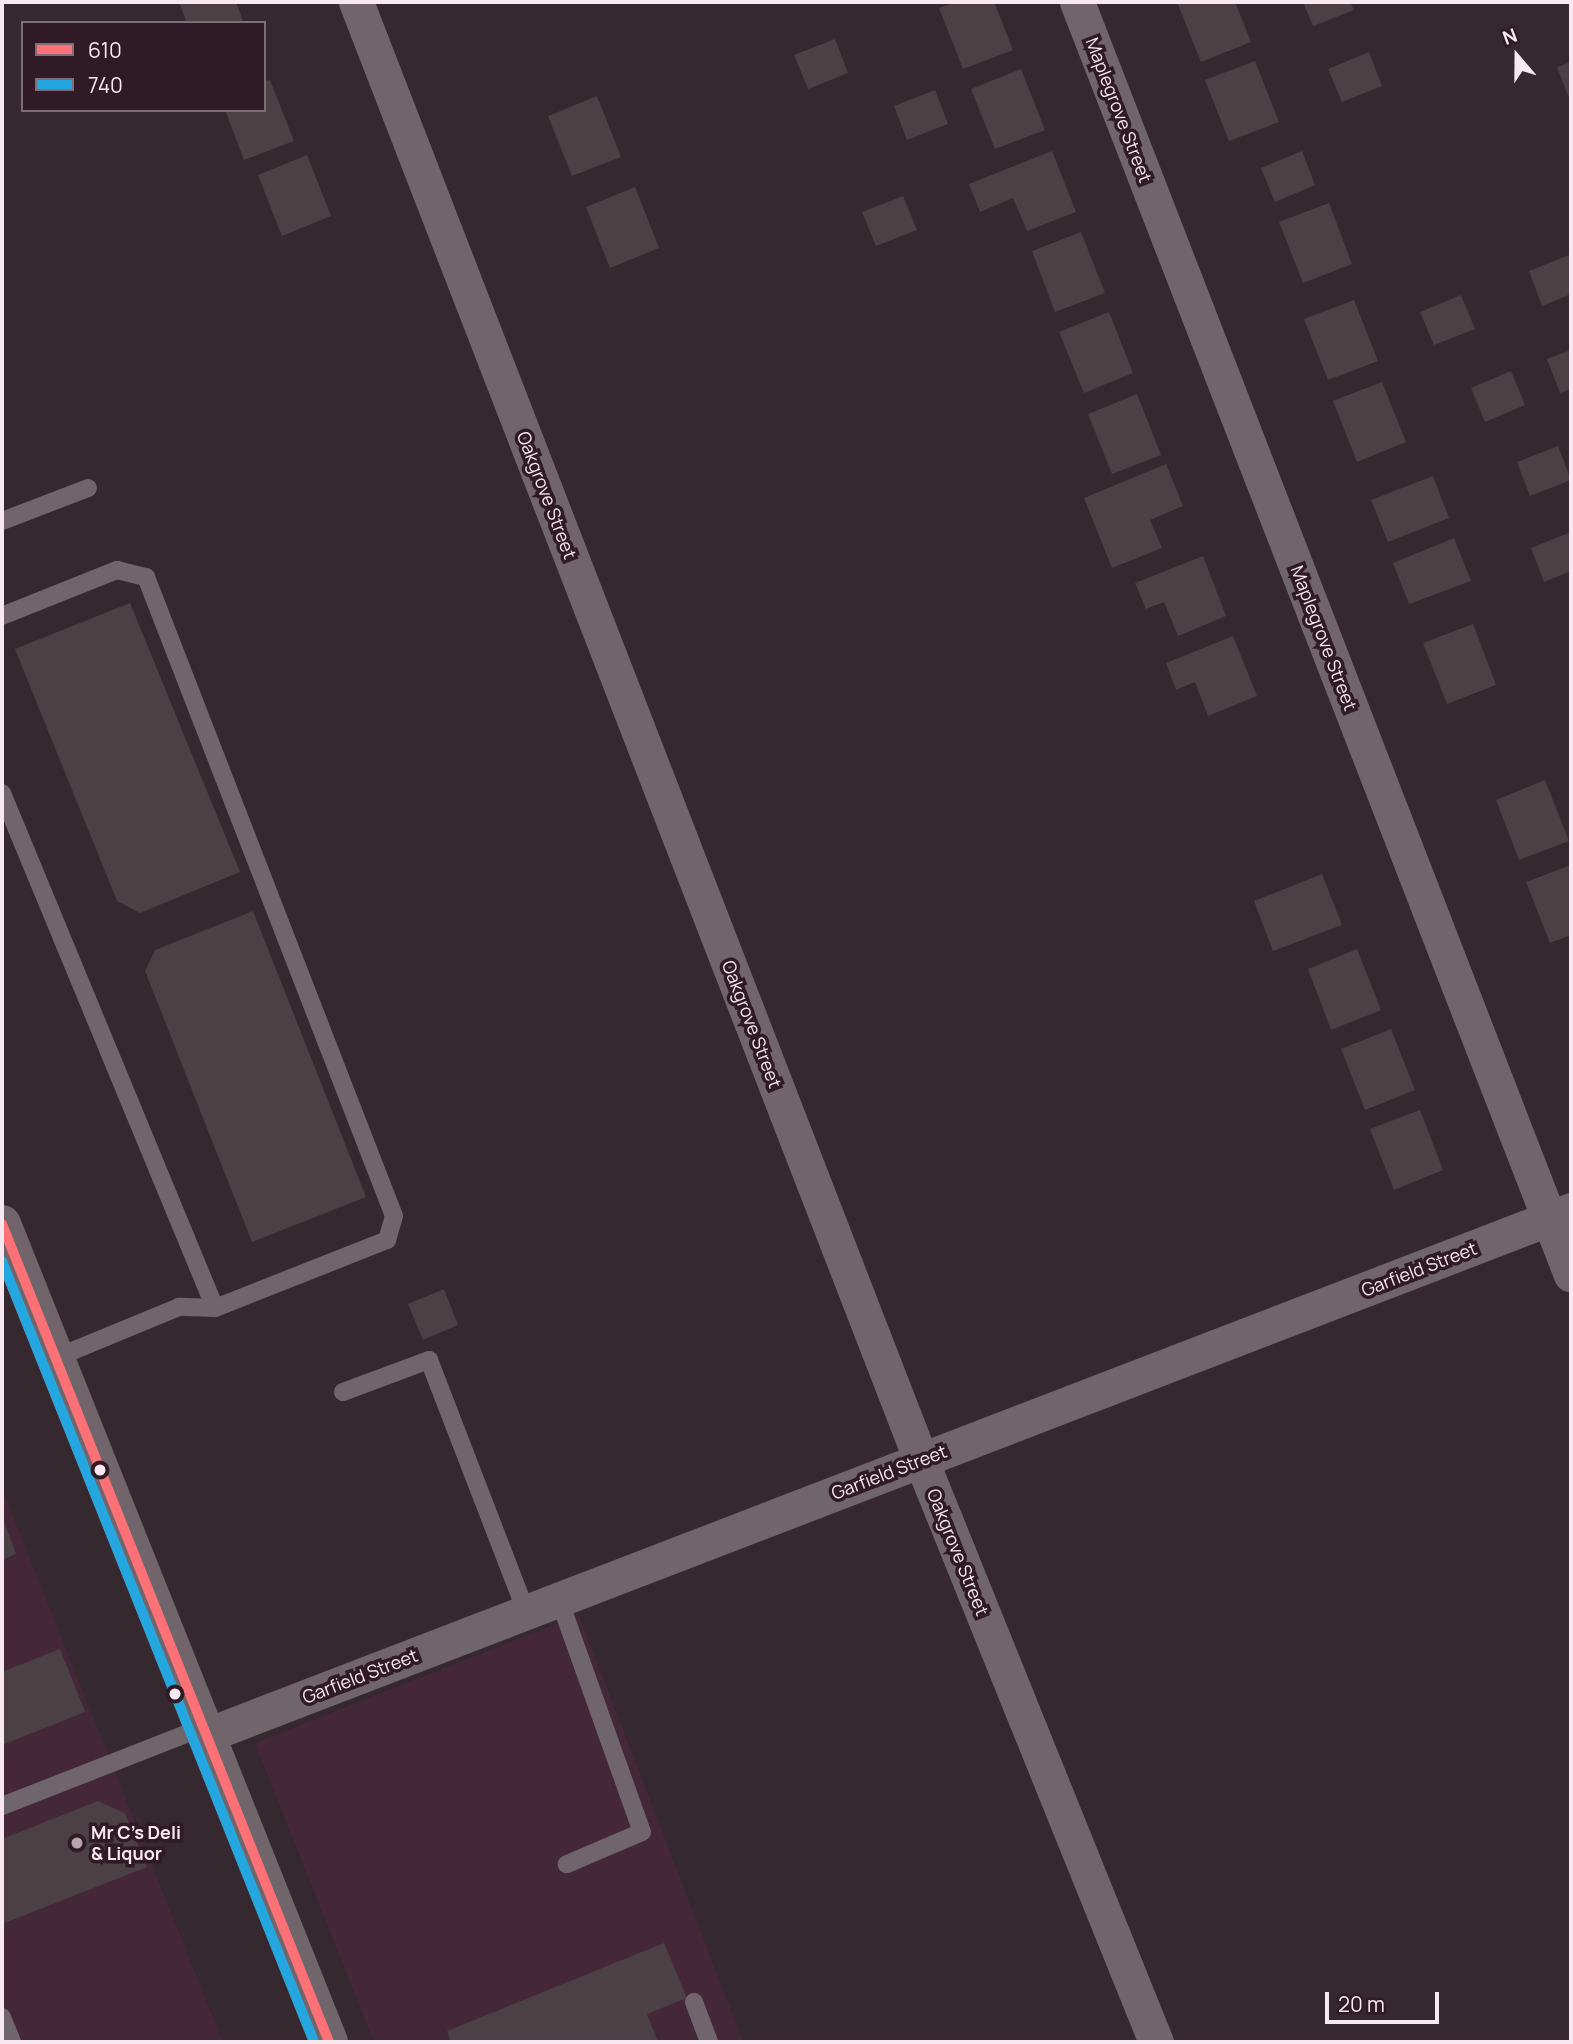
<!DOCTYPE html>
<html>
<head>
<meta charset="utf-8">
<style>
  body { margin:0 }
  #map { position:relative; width:1573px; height:2044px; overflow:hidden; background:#35282f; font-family:Manrope,sans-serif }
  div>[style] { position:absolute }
  .built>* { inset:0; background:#442838 }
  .building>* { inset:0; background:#4b4044 }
  .service>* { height:18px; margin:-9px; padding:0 9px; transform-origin:9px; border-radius:9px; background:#70656a }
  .minor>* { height:35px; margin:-17.5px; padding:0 17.5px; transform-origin:17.5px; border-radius:17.5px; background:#70656a }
  .secondary>* { height:38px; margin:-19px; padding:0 19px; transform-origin:19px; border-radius:19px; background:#70656a }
  .bus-1>* { height:10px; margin:-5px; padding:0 5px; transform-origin:5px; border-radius:5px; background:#fb7176 }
  .bus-2>* { height:10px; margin:-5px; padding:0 5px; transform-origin:5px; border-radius:5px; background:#24a6e1 }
  .dots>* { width:19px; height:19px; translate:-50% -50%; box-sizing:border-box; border:4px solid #301a26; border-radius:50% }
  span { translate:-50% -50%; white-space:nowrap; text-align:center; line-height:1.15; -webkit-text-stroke:7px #301a26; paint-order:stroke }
  .street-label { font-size:18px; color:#f8e8f0 }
  .poi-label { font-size:18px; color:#f8e8f0; font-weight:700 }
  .left { translate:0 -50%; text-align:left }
  .frame { position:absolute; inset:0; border:4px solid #f8e8f0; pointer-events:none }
  .legend { position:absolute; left:21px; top:21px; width:245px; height:91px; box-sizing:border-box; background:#301a26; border:2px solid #806c77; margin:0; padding:9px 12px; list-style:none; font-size:21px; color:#f8e8f0 }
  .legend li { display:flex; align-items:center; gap:14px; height:35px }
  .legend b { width:35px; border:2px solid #806c77 }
  .north { position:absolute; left:1482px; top:21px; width:70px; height:70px; -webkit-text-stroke:5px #301a26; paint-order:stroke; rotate:340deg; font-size:19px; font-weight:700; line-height:28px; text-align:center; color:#f8e8f0 }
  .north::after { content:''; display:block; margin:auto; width:24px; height:32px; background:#f8e8f0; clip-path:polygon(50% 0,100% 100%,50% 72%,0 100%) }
  .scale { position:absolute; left:1325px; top:1992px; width:114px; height:32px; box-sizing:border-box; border:4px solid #f8e8f0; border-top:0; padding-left:9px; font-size:21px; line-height:24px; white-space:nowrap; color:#f8e8f0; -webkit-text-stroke:5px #301a26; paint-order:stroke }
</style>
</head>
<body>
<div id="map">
  <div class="built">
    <div style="clip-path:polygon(2px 1489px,223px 2042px,2px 2042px)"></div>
    <div style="clip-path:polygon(579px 1615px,743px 2042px,374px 2042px,255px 1743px)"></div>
  </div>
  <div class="building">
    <div style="clip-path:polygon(179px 2px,236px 2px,243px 21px,187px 23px)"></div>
    <div style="clip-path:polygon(956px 2px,994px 2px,1013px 50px,963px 69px,939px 8px)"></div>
    <div style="clip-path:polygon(1177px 2px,1235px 2px,1251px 42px,1201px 62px)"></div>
    <div style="clip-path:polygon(1303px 2px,1350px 2px,1354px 10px,1313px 26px)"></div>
    <div style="clip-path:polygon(835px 39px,848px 73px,808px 89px,794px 55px)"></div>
    <div style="clip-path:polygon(1369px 52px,1382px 86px,1342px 102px,1328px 69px)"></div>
    <div style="clip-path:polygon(1255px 61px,1279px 122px,1229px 141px,1205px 80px)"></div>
    <div style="clip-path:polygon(1571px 62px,1571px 103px,1557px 67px)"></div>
    <div style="clip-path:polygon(1021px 69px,1045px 130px,995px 149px,971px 89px)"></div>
    <div style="clip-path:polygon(270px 80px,294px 141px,244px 160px,225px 110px,264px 110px,264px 82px)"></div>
    <div style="clip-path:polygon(935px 90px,948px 124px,907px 140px,894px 106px)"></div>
    <div style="clip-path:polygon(597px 96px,621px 157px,572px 176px,548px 116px)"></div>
    <div style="clip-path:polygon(1052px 151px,1076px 212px,1027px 231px,1013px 198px,980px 212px,969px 184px)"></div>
    <div style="clip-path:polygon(1302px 151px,1315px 185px,1275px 202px,1261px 168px)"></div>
    <div style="clip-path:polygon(307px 155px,331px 216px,282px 236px,258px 175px)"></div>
    <div style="clip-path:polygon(635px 187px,659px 248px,610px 268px,586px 207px)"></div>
    <div style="clip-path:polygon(903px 196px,917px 230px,876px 246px,862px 212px)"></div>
    <div style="clip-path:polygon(1329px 203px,1352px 264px,1303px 283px,1279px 222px)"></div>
    <div style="clip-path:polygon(1081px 232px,1105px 293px,1055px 312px,1032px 251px)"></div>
    <div style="clip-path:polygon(1569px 255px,1571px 294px,1542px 306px,1529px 271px)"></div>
    <div style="clip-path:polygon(1461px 295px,1475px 329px,1434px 345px,1420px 312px)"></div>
    <div style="clip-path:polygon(1354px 300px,1378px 361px,1328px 380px,1304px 319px)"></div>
    <div style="clip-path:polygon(1109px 312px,1133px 373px,1084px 393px,1059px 332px)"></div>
    <div style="clip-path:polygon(1571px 350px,1571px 389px,1560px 393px,1547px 359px)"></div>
    <div style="clip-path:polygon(1511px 371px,1525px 405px,1485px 422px,1471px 388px)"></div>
    <div style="clip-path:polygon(1382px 382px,1406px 442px,1357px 462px,1333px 401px)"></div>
    <div style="clip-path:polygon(1137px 394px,1161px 455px,1112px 474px,1088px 414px)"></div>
    <div style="clip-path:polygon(1558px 446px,1571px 480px,1530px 496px,1517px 462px)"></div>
    <div style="clip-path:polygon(1166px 464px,1183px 506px,1150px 520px,1162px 548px,1112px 568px,1084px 498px)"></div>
    <div style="clip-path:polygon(1433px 476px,1449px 518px,1388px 542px,1371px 500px)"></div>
    <div style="clip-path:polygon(1571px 532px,1571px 571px,1544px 582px,1531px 548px)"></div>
    <div style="clip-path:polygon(1454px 538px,1471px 581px,1409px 604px,1393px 563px)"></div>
    <div style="clip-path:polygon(1203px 556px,1226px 616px,1178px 636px,1164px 602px,1146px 609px,1135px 583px)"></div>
    <div style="clip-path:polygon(130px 603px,240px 872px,140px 913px,117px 901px,15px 649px)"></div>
    <div style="clip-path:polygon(1473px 624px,1496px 685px,1447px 704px,1423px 643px)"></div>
    <div style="clip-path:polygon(1233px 636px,1257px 696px,1208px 716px,1195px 682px,1176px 690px,1166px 663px)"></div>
    <div style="clip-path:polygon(1545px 780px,1569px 841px,1519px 860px,1496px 800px)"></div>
    <div style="clip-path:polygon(1571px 865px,1571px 935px,1550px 943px,1526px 882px)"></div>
    <div style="clip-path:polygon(1322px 874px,1342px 925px,1273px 951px,1254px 901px)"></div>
    <div style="clip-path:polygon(253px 911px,366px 1197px,252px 1242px,145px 971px,155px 950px)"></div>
    <div style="clip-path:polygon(1357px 949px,1381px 1010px,1331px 1030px,1308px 969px)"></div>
    <div style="clip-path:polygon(1391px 1029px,1415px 1090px,1365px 1110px,1341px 1049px)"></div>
    <div style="clip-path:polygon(1420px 1110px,1443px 1170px,1394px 1190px,1370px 1129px)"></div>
    <div style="clip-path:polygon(444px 1289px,458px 1325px,423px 1340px,408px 1304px)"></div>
    <div style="clip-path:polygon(2px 1516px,16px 1554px,2px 1560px)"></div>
    <div style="clip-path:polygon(60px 1649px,85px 1712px,2px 1745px,2px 1672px)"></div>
    <div style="clip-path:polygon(98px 1801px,125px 1813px,147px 1867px,2px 1924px,2px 1839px)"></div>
    <div style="clip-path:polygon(664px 1943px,687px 1998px,647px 2014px,658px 2042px,451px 2042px,447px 2031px)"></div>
  </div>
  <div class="service">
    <div style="left:2px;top:521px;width:92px;rotate:-21deg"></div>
    <div style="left:2px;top:616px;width:124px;rotate:-21.8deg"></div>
    <div style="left:117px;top:570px;width:30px;rotate:14deg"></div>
    <div style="left:146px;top:577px;width:685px;rotate:68.79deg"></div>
    <div style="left:394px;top:1216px;width:25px;rotate:106deg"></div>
    <div style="left:387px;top:1240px;width:185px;rotate:158.4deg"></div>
    <div style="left:215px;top:1308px;width:36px;rotate:-178deg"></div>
    <div style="left:179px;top:1307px;width:134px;rotate:157.6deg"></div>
    <div style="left:2px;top:793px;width:557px;rotate:67.53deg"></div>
    <div style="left:343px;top:1392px;width:92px;rotate:-20.4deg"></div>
    <div style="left:429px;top:1360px;width:270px;rotate:68.9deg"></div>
    <div style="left:559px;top:1599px;width:247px;rotate:70.4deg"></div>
    <div style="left:642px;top:1832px;width:82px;rotate:156.9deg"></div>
    <div style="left:2px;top:1806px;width:217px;rotate:-21.4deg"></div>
    <div style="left:694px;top:2002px;width:43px;rotate:69.4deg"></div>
    <div style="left:2px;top:2017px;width:27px;rotate:68deg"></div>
  </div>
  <div class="minor">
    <div style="left:356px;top:2px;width:1564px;rotate:68.82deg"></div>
    <div style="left:921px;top:1460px;width:628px;rotate:68.01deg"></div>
    <div style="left:1077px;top:2px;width:1365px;rotate:68.79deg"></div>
    <div style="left:207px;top:1735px;width:1462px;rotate:-21.05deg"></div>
  </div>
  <div class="secondary">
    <div style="left:2px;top:1224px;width:881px;rotate:68.21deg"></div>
  </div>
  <div class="bus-1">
    <div style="left:2px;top:1224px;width:881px;rotate:68.21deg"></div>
  </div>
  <div class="bus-2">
    <div style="left:2px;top:1261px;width:841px;rotate:68.22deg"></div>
  </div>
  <div class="dots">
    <div style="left:100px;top:1470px;background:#f8e8f0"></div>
    <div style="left:175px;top:1694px;background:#f8e8f0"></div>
    <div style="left:77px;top:1843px;background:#b4a5ac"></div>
  </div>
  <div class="street-label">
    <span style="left:1119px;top:110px;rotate:69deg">Maplegrove Street</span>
    <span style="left:547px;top:495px;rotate:69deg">Oakgrove Street</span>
    <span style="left:1324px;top:638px;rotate:69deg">Maplegrove Street</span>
    <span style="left:752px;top:1024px;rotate:69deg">Oakgrove Street</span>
    <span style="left:1419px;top:1269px;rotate:-21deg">Garfield Street</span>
    <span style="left:889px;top:1472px;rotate:-21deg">Garfield Street</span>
    <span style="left:958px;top:1552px;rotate:68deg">Oakgrove Street</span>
    <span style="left:360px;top:1676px;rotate:-21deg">Garfield Street</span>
  </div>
  <div class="poi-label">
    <span class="left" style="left:91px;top:1843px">Mr C's Deli<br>&amp; Liquor</span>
  </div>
  <div class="frame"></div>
  <ul class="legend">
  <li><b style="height:9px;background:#fb7176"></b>610</li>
  <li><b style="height:9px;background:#24a6e1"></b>740</li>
  </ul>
  <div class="north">N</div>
  <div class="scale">20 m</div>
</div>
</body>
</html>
